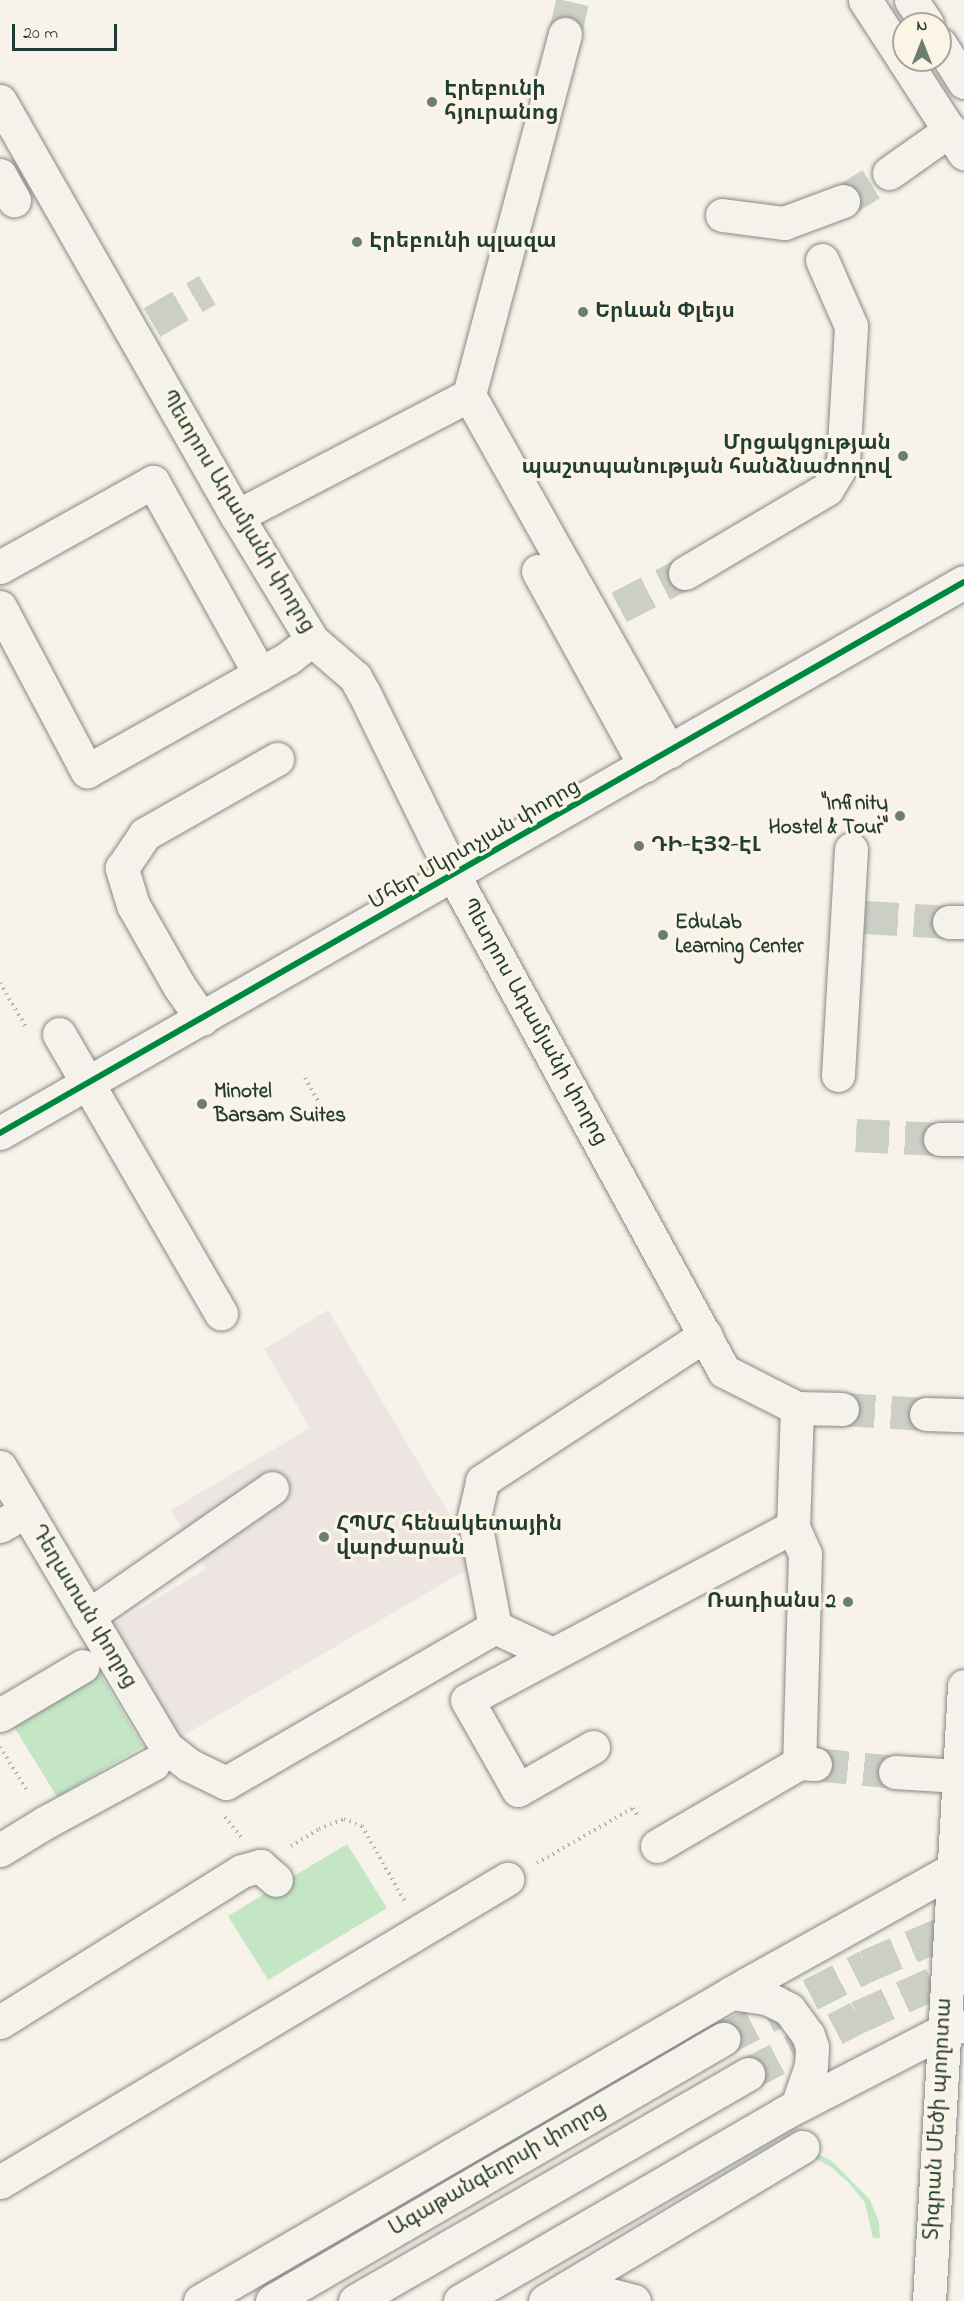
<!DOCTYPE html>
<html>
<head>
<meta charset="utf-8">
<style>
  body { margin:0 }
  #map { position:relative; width:964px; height:2301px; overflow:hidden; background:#f7f3ea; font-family:"Indie Flower","Noto Sans Armenian",sans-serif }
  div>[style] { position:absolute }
  .built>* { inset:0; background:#ece5e2 }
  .green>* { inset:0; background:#c4e6c5 }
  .minor-tunnel>* { height:33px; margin-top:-16.5px; transform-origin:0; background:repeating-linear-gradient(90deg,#cccfc6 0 33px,transparent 0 49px) }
  .major-tunnel>* { height:33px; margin-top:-16.5px; transform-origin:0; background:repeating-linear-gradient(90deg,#cccfc6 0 33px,transparent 0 49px) }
  .path>* { height:4px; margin-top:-2px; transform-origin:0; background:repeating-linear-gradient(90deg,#b0b2ad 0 1.5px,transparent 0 6px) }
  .roads { filter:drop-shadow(0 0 2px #868984) drop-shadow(0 0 2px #868984) }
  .minor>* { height:33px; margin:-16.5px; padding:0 16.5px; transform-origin:16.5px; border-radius:16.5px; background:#f5f2ec }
  .major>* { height:33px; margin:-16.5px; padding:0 16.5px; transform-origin:16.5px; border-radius:16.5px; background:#f5f2ec }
  .cycleway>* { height:6px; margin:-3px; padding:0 3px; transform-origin:3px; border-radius:3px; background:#00873e }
  .dots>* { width:16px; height:16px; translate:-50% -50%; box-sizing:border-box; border:3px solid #fcf5e5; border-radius:50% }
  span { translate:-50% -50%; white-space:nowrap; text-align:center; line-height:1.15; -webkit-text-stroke:6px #fcf5e5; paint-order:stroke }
  .poi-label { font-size:21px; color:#1f3d34; font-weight:700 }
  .left { translate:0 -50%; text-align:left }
  .right { translate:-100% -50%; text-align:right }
  .street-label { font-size:21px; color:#1f3d34 }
  .north { position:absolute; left:892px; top:12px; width:60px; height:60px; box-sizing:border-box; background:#fcf5e5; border:2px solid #a4ab9e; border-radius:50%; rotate:0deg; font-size:16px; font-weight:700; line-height:24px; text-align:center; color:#1f3d34 }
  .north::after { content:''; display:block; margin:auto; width:21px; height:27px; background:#6b7d74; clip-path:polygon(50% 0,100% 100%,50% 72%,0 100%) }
  .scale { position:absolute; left:12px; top:24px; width:105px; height:27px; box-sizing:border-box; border:3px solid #1f3d34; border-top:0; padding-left:8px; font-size:18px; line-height:21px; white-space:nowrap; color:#1f3d34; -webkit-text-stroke:4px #fcf5e5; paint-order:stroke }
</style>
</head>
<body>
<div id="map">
  <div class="built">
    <div style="clip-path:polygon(328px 1310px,478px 1563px,181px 1737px,114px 1624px,206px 1569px,171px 1510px,310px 1428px,264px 1349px)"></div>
  </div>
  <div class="green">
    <div style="clip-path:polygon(100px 1674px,143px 1746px,57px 1797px,13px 1725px)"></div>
    <div style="clip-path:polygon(347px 1844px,387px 1908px,268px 1980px,228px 1916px)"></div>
    <div style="clip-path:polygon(810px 2150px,832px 2161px,870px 2200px,879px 2222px,880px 2238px,873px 2238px,865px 2203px,850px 2184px,831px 2167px,816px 2159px)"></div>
  </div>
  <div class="minor-tunnel">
    <div style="left:565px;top:34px;width:35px;rotate:-77deg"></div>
    <div style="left:843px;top:201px;width:54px;rotate:-31.3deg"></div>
    <div style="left:152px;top:322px;width:64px;rotate:-30.2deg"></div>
    <div style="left:619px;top:607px;width:74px;rotate:-27.3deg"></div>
    <div style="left:865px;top:917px;width:84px;rotate:3.4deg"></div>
    <div style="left:856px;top:1135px;width:84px;rotate:2.7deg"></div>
    <div style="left:842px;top:1409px;width:84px;rotate:3.4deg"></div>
    <div style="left:815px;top:1764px;width:80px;rotate:5.7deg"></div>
  </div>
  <div class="major-tunnel">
    <div style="left:723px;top:2039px;width:161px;rotate:-27deg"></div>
    <div style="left:866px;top:1966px;width:84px;rotate:-23.2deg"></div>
    <div style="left:943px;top:1933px;width:22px;rotate:-13deg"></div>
    <div style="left:748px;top:2074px;width:124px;rotate:-27.4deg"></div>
    <div style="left:858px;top:2017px;width:88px;rotate:-24.2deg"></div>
    <div style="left:938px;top:1981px;width:27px;rotate:-15deg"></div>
  </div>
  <div class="path">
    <div style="left:0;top:983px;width:51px;rotate:59.4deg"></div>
    <div style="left:305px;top:1078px;width:36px;rotate:60deg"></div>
    <div style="left:0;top:1747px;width:53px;rotate:58.1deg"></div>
    <div style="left:225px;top:1817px;width:26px;rotate:51deg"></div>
    <div style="left:291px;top:1846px;width:33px;rotate:-31deg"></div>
    <div style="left:319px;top:1829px;width:27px;rotate:-22deg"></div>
    <div style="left:344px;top:1819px;width:19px;rotate:21deg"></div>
    <div style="left:362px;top:1826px;width:87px;rotate:60.5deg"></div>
    <div style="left:537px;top:1863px;width:111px;rotate:-29.8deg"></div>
    <div style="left:633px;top:1808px;width:10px;rotate:61deg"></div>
  </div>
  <div class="roads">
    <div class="minor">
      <div style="left:565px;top:34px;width:374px;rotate:104.9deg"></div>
      <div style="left:469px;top:395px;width:409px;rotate:60.7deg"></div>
      <div style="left:0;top:101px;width:478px;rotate:60.3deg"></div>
      <div style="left:237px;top:516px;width:145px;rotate:58.8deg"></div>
      <div style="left:312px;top:640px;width:57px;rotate:40.7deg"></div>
      <div style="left:355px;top:677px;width:18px;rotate:61deg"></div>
      <div style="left:364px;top:693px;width:204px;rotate:63.8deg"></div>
      <div style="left:454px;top:876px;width:564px;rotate:61.39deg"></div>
      <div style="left:724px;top:1371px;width:82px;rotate:26.9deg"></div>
      <div style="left:797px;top:1408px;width:45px;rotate:1.3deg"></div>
      <div style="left:889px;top:173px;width:75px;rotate:-35.2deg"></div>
      <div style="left:0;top:175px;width:29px;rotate:61deg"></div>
      <div style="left:722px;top:215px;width:63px;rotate:7.4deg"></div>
      <div style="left:784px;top:223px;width:63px;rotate:-20.4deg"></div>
      <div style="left:237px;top:516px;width:262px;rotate:-27.5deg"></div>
      <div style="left:0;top:567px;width:175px;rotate:-29.1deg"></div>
      <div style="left:153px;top:482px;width:220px;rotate:60.9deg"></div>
      <div style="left:538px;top:571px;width:222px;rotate:61.2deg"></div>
      <div style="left:685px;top:573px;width:165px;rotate:-30.6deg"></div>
      <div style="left:827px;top:489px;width:31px;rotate:-59deg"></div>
      <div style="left:843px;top:462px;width:136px;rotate:-86.6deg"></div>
      <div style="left:851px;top:326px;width:72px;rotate:-113.7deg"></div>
      <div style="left:0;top:607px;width:186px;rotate:62.1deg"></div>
      <div style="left:87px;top:771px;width:231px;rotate:-29.3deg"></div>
      <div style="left:288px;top:658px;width:30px;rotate:-37deg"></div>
      <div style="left:949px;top:922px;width:15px"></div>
      <div style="left:202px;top:1019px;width:40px;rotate:-124.9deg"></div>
      <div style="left:179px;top:986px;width:93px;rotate:-119.6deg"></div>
      <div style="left:133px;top:905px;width:39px;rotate:-107deg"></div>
      <div style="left:122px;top:868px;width:41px;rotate:-55.9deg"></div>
      <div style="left:145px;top:834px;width:152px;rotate:-29.6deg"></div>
      <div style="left:59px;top:1034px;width:323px;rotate:59.9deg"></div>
      <div style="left:838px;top:1075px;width:226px;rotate:-86.7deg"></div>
      <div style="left:0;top:1133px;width:1110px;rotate:-29.75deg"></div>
      <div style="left:940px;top:1139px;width:24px"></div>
      <div style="left:797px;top:1408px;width:119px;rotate:91.9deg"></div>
      <div style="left:793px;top:1527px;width:30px;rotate:66deg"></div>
      <div style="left:805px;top:1554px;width:209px;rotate:91.6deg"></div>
      <div style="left:799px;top:1763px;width:16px;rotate:4deg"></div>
      <div style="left:926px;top:1414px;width:38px;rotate:2deg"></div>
      <div style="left:0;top:1467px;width:326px;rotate:59.3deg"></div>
      <div style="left:166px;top:1747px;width:29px;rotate:38deg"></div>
      <div style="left:189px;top:1765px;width:41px;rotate:25.9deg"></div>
      <div style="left:226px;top:1783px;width:311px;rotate:-30.1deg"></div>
      <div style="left:495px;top:1627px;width:63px;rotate:25.3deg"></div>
      <div style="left:0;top:1526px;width:30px;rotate:-30deg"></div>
      <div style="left:88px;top:1616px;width:224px;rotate:-34.8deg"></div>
      <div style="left:495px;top:1627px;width:112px;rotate:-100.8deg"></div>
      <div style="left:474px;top:1517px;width:37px;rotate:-77deg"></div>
      <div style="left:482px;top:1481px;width:267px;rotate:-33.2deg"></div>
      <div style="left:0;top:1715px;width:96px;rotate:-30.6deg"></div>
      <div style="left:593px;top:1747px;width:86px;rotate:150.2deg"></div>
      <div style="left:518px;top:1790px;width:103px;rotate:-119.5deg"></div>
      <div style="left:467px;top:1700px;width:369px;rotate:-28deg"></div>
      <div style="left:895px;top:1772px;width:63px;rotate:3.6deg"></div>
      <div style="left:657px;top:1846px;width:164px;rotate:-30.3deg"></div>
      <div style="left:0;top:1850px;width:54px;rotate:-31.3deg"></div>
      <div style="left:46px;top:1822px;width:122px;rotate:-28.5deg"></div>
      <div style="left:0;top:2022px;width:285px;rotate:-32deg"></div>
      <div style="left:242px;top:1871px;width:19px;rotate:-16deg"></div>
      <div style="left:260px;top:1866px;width:21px;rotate:41deg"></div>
      <div style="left:0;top:2182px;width:591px;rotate:-30.86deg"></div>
      <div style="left:572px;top:2285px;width:64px;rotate:14.5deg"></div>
      <div style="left:545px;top:2301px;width:300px;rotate:-30.9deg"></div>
    </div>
    <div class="major">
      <div style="left:865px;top:0;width:72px;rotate:57deg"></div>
      <div style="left:911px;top:0;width:29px;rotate:56deg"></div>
      <div style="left:940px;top:44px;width:45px;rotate:57.7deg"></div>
      <div style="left:904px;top:60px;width:111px;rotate:57.2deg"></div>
      <div style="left:731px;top:1993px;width:35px;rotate:8deg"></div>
      <div style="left:766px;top:1998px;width:12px;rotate:24deg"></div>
      <div style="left:777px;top:2003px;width:13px;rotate:27deg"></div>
      <div style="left:789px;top:2009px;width:32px;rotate:54deg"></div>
      <div style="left:808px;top:2035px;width:13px;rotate:72deg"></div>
      <div style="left:812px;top:2047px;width:19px;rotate:93deg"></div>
      <div style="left:811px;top:2066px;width:42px;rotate:109.3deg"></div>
      <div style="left:200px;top:2301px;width:632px;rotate:-30.09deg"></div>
      <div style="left:747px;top:1984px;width:235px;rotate:-29.1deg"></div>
      <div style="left:952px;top:1870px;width:12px;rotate:-9deg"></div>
      <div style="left:272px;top:2301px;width:522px;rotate:-30.15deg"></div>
      <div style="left:355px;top:2301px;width:454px;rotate:-30deg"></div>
      <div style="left:460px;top:2301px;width:375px;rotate:-30.1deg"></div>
      <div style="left:784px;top:2113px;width:179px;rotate:-27.3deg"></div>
      <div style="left:943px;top:2031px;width:18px;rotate:-16deg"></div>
      <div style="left:929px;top:2301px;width:616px;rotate:-86.74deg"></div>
    </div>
  </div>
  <div class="cycleway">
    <div style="left:0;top:1133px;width:1110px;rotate:-29.75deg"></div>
  </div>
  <div class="dots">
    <div style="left:432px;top:102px;background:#6b7d74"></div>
    <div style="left:357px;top:242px;background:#6b7d74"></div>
    <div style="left:583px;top:312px;background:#6b7d74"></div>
    <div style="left:903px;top:456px;background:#6b7d74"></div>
    <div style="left:900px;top:816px;background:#6b7d74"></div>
    <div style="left:639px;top:846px;background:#6b7d74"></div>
    <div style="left:663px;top:935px;background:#6b7d74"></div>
    <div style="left:202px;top:1104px;background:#6b7d74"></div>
    <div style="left:324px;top:1537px;background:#6b7d74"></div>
    <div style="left:848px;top:1602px;background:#6b7d74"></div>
  </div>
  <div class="poi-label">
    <span class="left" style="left:444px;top:102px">Էրեբունի<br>հյուրանոց</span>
    <span class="left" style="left:369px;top:242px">Էրեբունի պլազա</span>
    <span class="left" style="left:595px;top:312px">Երևան Փլեյս</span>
    <span class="right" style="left:891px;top:456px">Մրցակցության<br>պաշտպանության հանձնաժողով</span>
    <span class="right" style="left:888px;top:816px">"Infinity<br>Hostel &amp; Tour"</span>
    <span class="left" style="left:651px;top:846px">ԴԻ-ԷՅՉ-ԷԼ</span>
    <span class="left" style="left:675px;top:935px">EduLab<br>Learning Center</span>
    <span class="left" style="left:214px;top:1104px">Minotel<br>Barsam Suites</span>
    <span class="left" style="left:336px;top:1537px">ՀՊՄՀ հենակետային<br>վարժարան</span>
    <span class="right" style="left:836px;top:1602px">Ռադիանս 2</span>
  </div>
  <div class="street-label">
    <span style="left:237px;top:512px;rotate:59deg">Պետրոս Ադամյանի փողոց</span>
    <span style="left:475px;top:845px;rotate:-30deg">Մհեր Մկրտչյան փողոց</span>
    <span style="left:534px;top:1022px;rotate:61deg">Պետրոս Ադամյանի փողոց</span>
    <span style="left:83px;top:1607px;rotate:59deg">Դեղատան փողոց</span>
    <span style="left:939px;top:2119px;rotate:-87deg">Տիգրան Մեծի պողոտա</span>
    <span style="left:498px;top:2170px;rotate:-30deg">Ագաթանգեղոսի փողոց</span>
  </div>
  <div class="north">N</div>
  <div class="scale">20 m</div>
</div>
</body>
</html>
